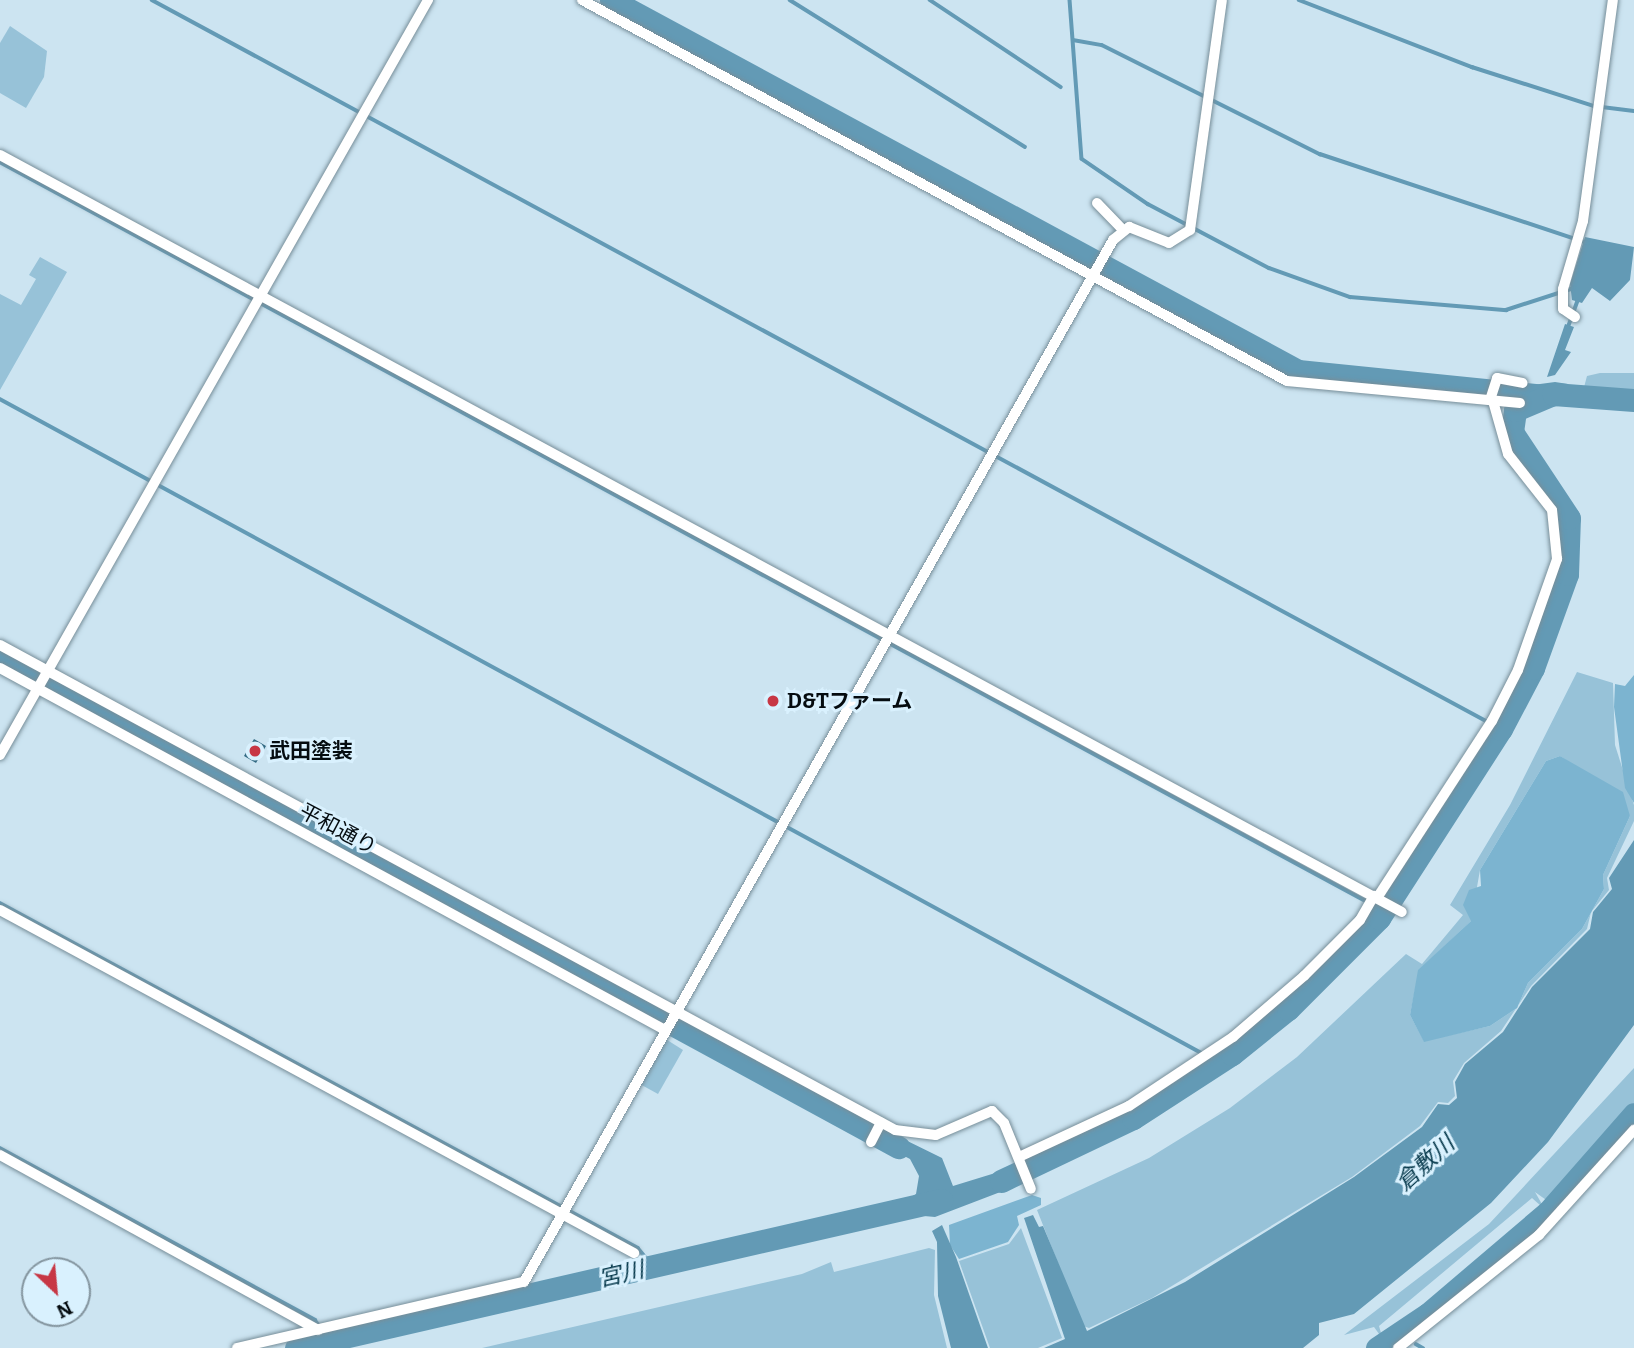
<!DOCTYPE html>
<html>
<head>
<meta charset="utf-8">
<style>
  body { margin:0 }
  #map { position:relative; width:1634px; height:1348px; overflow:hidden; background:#cce4f1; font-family:Bitter,"Noto Sans JP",serif }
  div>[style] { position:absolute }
  .green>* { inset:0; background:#97c2d8 }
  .forest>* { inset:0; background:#7cb4d0 }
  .water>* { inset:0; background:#639ab5 }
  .stream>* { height:3.5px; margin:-1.75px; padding:0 1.75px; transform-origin:1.75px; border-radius:1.75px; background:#639ab5 }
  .river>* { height:23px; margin:-11.5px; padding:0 11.5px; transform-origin:11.5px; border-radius:11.5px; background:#639ab5 }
  .building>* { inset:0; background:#336a83 }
  .roads { filter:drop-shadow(0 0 2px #778e99) drop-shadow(0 0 2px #778e99) }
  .minor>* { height:10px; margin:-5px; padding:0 5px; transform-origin:5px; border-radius:5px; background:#fff }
  .dots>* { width:19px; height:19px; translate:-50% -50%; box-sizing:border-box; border:4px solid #d9f1fe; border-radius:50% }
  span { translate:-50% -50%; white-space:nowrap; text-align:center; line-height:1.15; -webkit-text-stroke:6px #d9f1fe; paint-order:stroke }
  .poi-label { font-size:21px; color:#050c10; font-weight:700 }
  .left { translate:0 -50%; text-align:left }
  .street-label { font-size:21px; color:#050c10 }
  .water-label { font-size:23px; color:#05384b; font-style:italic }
  .north { position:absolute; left:21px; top:1257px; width:70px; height:70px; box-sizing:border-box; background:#d9f1fe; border:2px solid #84959f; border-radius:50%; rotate:154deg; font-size:19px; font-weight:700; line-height:28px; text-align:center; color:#050c10 }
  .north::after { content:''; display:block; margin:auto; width:24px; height:32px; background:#c73745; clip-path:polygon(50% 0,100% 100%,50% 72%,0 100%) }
</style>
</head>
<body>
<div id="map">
  <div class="green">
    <div style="clip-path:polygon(10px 26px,47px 51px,44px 77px,26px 108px,0 93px,0 43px)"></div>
    <div style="clip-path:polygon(40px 257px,67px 272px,0 390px,0 294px,21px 305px,36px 279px,29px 275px)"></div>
    <div style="clip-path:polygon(1600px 373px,1634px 373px,1634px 393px,1583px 391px,1587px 376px)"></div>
    <div style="clip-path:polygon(evenodd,1577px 672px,1613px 683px,1615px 745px,1634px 805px,1634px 821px,1607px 878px,1609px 890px,1591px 912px,1587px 929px,1531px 986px,1501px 1031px,1464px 1063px,1453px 1081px,1455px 1096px,1448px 1103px,1438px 1102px,1420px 1126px,1352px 1177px,1152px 1298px,1089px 1328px,1083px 1326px,1037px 1210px,1149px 1158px,1230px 1108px,1297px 1057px,1406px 954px,1422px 964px,1463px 915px,1450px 905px,1510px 805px,1577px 672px,1560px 756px,1609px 789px,1630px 816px,1603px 875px,1604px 889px,1582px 929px,1528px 983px,1517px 1008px,1490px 1026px,1424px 1041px,1410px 1015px,1419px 970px,1471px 921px,1480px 870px,1546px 761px,1560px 756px)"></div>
    <div style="clip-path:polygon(664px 1038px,683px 1050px,658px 1094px,638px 1083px)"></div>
    <div style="clip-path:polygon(evenodd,1634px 1068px,1634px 1106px,1549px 1202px,1535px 1192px,1543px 1206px,1466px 1276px,1382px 1338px,1374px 1327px,1344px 1335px,1489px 1224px,1634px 1068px,1532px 1198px,1541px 1206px,1505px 1239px,1421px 1309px,1381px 1333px,1379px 1326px,1532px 1198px)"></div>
    <div style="clip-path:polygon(1021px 1228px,1062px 1338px,1038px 1348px,990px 1348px,959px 1261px,1009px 1244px)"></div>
    <div style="clip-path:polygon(929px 1248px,935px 1250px,934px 1295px,947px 1348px,482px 1348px,802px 1274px,831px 1262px,834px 1272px)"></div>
  </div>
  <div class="forest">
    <div style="clip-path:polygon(1634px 675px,1634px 803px,1625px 788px,1614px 707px,1615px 684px,1625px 686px)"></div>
    <div style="clip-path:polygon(1560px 756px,1623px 792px,1630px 816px,1603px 875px,1604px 889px,1582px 929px,1528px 983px,1517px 1008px,1490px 1026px,1424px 1042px,1410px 1015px,1418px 970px,1471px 921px,1463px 905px,1469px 890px,1481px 886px,1480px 870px,1546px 761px)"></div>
    <div style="clip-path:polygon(1032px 1195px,1041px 1198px,1041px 1205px,1017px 1216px,1019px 1225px,1008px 1242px,959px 1259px,950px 1245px,949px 1225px)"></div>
  </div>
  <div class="water">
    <div style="clip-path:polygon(1585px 237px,1634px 247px,1630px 280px,1610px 301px,1592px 288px,1582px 303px,1572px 300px,1570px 284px)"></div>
    <div style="clip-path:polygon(1565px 324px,1574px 327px,1565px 350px,1571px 352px,1555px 375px,1547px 377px)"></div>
    <div style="clip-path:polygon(1555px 382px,1568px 384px,1571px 405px,1533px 408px,1524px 398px,1525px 386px)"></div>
    <div style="clip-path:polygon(1582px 393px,1634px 394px,1634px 408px,1582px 404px)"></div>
    <div style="clip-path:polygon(1634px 840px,1634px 1025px,1548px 1142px,1491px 1203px,1354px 1314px,1319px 1323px,1319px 1335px,1303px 1348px,1044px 1348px,1065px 1339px,1024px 1218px,1033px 1215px,1039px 1227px,1043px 1226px,1087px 1331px,1185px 1282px,1354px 1177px,1422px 1127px,1438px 1104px,1449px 1105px,1457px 1098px,1455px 1082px,1465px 1064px,1503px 1032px,1532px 987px,1590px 929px,1593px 912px,1612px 889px,1609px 878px)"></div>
    <div style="clip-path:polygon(883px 1129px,942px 1158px,953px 1186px,1018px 1166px,1024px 1183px,935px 1217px,913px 1215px,908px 1199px,916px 1194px,919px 1176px,910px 1159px,877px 1142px)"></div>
    <div style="clip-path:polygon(942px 1225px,956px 1257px,988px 1348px,951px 1348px,938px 1296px,937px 1242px,932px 1231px)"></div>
  </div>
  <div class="stream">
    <div style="left:152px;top:0;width:1533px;rotate:28.39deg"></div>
    <div style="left:790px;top:0;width:277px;rotate:32deg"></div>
    <div style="left:930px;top:0;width:157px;rotate:33.6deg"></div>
    <div style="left:1070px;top:0;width:159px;rotate:85.7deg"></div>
    <div style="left:1082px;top:159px;width:80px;rotate:34.3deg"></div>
    <div style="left:1148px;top:204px;width:137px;rotate:27.9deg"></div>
    <div style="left:1269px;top:268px;width:86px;rotate:19.7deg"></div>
    <div style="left:1350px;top:297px;width:157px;rotate:4.8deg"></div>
    <div style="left:1506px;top:310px;width:71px;rotate:-17.9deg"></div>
    <div style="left:1299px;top:0;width:186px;rotate:21.2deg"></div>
    <div style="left:1472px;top:67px;width:128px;rotate:17.7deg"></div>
    <div style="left:1594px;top:106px;width:40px;rotate:7.1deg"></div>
    <div style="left:1073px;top:40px;width:29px;rotate:10deg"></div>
    <div style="left:1102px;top:45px;width:244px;rotate:26.6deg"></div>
    <div style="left:1320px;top:154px;width:282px;rotate:18.4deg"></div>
    <div style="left:0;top:162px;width:1574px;rotate:28.42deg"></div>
    <div style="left:1568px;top:327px;width:27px;rotate:-70deg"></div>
    <div style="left:0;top:399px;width:886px;rotate:28.53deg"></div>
    <div style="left:789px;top:828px;width:469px;rotate:28.6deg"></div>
    <div style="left:0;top:903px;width:725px;rotate:28.4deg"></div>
    <div style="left:638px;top:1248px;width:25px;rotate:50deg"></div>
    <div style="left:1208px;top:1058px;width:12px;rotate:31deg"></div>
    <div style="left:0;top:1148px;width:359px;rotate:28.6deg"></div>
    <div style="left:315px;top:1320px;width:25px;rotate:53deg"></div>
    <div style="left:1391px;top:1339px;width:6px;rotate:59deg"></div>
    <div style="left:1416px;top:1344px;width:8px;rotate:30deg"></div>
  </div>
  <div class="river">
    <div style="left:611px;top:0;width:781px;rotate:28.37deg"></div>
    <div style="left:1298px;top:371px;width:248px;rotate:5.8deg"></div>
    <div style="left:0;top:658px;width:1023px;rotate:28.57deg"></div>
    <div style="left:1001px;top:1181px;width:146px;rotate:-25.5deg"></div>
    <div style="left:1133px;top:1118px;width:118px;rotate:-32.9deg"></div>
    <div style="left:1232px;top:1054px;width:72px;rotate:-38.8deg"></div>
    <div style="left:1288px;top:1009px;width:129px;rotate:-45deg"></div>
    <div style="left:1379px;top:918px;width:225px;rotate:-57.2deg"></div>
    <div style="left:1501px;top:729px;width:69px;rotate:-62.3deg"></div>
    <div style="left:1533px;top:668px;width:100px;rotate:-70.1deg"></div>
    <div style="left:1567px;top:574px;width:56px;rotate:-88deg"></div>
    <div style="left:1569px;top:518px;width:103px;rotate:-123.5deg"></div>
    <div style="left:1512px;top:432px;width:22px;rotate:-82deg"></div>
    <div style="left:1515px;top:410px;width:41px;rotate:-22.8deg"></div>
    <div style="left:1553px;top:394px;width:81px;rotate:4.2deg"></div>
    <div style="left:296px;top:1348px;width:662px;rotate:-12.92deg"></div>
    <div style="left:1377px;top:1348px;width:61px;rotate:-33.7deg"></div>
    <div style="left:1428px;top:1314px;width:157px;rotate:-40.4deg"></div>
    <div style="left:1548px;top:1212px;width:130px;rotate:-48.7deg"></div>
  </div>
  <div class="building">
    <div style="clip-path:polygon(254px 739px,266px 746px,256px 763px,244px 756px)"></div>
  </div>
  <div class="roads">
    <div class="minor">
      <div style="left:582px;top:0;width:801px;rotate:28.39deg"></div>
      <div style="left:1287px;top:381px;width:234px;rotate:5.4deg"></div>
      <div style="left:0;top:155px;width:1593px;rotate:28.37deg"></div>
      <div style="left:1097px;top:203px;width:37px;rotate:46deg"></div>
      <div style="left:1575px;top:317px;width:14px;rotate:-146deg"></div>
      <div style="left:1563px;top:309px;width:20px;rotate:-90deg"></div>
      <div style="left:1563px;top:289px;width:71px;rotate:-73.6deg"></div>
      <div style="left:1583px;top:221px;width:223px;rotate:-82.3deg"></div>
      <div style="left:1490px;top:400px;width:23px;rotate:-72deg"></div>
      <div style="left:1497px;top:378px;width:26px;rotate:11deg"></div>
      <div style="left:0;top:645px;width:1018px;rotate:28.45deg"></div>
      <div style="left:895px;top:1130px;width:41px;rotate:7deg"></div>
      <div style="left:936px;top:1135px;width:61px;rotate:-23.2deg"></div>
      <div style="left:992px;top:1111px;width:17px;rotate:45deg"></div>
      <div style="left:1004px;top:1123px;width:71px;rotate:67.8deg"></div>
      <div style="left:0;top:668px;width:757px;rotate:28.56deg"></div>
      <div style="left:0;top:755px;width:868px;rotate:-60.45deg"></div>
      <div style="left:1377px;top:898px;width:211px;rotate:-57deg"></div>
      <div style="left:1492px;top:721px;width:57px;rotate:-63deg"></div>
      <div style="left:1518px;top:670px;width:118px;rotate:-70.6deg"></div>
      <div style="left:1557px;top:559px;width:49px;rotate:-95.8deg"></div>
      <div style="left:1552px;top:510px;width:71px;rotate:-128.2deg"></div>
      <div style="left:1508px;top:454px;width:55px;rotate:-105.8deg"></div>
      <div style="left:0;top:910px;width:721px;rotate:28.41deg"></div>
      <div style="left:871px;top:1142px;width:22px;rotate:-63deg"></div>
      <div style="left:0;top:1155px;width:363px;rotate:28.8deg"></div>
      <div style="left:1019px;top:1157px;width:121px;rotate:-24.9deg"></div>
      <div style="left:1129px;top:1106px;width:125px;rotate:-33.6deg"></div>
      <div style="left:1233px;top:1037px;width:94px;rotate:-40.7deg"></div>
      <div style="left:1304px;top:976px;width:79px;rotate:-45deg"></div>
      <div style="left:1360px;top:920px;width:28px;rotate:-60deg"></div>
      <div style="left:237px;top:1348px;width:294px;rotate:-13deg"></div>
      <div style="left:524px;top:1282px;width:1197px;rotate:-60.52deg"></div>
      <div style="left:1113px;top:240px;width:21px;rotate:-39deg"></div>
      <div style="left:1129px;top:227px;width:43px;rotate:21.8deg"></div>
      <div style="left:1169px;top:243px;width:25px;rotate:-32deg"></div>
      <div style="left:1190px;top:230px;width:232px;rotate:-82.1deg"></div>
      <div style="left:1398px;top:1348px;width:181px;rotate:-38.7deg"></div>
      <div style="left:1539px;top:1235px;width:142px;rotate:-47.9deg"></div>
    </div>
  </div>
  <div class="dots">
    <div style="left:773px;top:701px;background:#c73745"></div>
    <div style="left:255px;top:751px;background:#c73745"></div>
  </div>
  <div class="poi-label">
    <span class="left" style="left:787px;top:701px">D&amp;Tファーム</span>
    <span class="left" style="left:269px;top:751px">武田塗装</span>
  </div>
  <div class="street-label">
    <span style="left:338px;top:829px;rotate:28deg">平和通り</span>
  </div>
  <div class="water-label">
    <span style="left:1425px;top:1163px;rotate:-42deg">倉敷川</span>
    <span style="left:621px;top:1274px;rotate:-13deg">宮川</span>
  </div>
  <div class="north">N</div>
</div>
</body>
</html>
